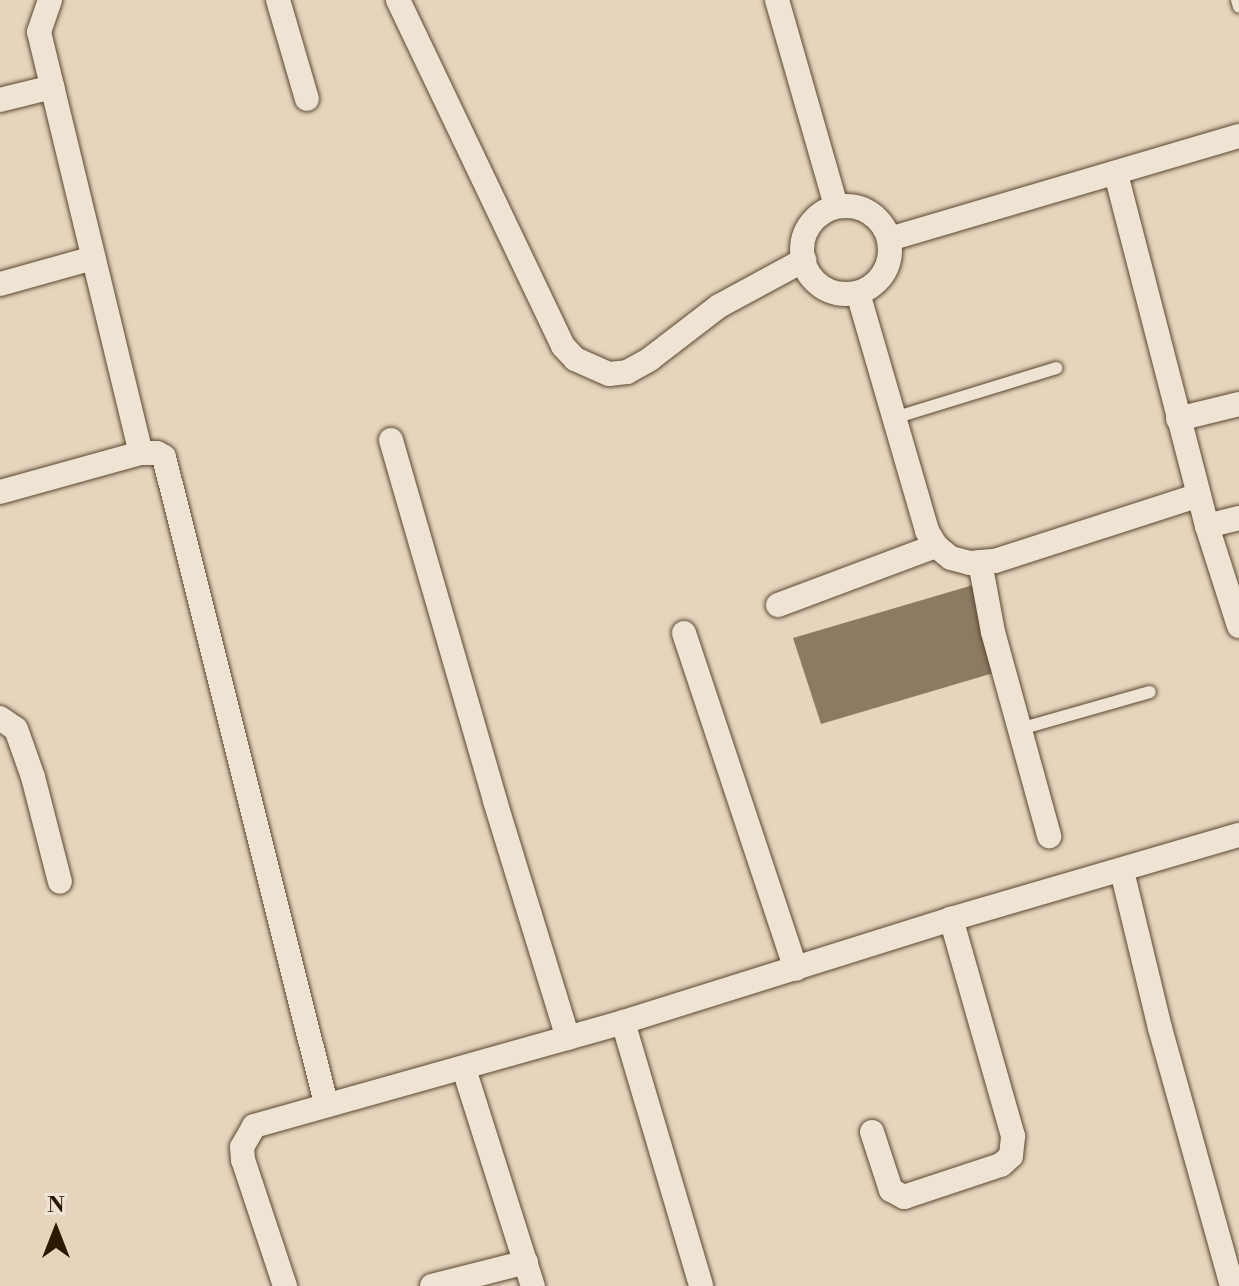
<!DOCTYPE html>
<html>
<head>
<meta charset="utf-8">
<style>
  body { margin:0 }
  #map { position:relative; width:1239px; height:1286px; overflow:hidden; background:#e6d4bd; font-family:"Libre Bodoni",serif }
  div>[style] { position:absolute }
  .building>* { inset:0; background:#8c7a63 }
  .roads { filter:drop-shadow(0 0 2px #5a4830) drop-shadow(0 0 2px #5a4830) }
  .service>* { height:12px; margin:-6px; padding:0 6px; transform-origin:6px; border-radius:6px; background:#efe3d4 }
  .minor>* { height:24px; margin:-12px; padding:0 12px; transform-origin:12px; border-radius:12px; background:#efe3d4 }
  .minor>.ring { margin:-12px; padding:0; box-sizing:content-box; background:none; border:24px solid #efe3d4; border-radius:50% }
  span { translate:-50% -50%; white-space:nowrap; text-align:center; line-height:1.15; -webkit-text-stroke:7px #efe3d4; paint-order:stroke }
  .north { position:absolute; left:16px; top:1190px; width:80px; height:80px; -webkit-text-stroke:6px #efe3d4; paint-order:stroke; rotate:0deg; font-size:22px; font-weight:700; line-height:32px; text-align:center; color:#2b1901 }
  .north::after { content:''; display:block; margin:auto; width:28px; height:36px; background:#2b1901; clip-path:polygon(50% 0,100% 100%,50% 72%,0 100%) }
</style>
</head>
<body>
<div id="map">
  <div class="building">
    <div style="clip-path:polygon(980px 583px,997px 672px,821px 724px,793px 638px)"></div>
  </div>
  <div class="roads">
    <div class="service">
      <div style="left:1237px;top:0;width:7px;rotate:74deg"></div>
      <div style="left:894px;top:418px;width:170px;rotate:-17.1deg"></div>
      <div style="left:1020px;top:729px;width:135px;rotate:-15.9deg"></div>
    </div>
    <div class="minor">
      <div style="left:50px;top:0;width:34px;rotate:109deg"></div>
      <div style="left:39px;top:32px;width:433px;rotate:76.4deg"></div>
      <div style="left:278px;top:0;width:103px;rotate:73.7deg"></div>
      <div style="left:398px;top:0;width:383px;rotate:64.5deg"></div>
      <div style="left:563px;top:346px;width:18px;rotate:47deg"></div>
      <div style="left:575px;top:359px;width:37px;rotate:24deg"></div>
      <div style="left:609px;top:374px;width:18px;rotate:-6deg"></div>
      <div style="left:627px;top:372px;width:26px;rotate:-29deg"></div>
      <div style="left:650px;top:359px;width:87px;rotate:-37.5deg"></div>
      <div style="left:719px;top:306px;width:97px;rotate:-28.4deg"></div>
      <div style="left:777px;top:0;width:214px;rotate:74deg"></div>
      <div style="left:0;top:100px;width:54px;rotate:-14deg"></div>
      <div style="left:1116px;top:174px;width:364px;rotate:75.5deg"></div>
      <div style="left:1207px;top:526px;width:105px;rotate:72.3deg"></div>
      <div class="ring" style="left:802px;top:206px;width:64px;height:64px"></div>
      <div style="left:889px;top:239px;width:365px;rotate:-16.4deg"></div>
      <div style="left:0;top:284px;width:97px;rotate:-15.6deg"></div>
      <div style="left:858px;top:293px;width:248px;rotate:73.8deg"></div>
      <div style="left:927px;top:531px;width:17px;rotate:59deg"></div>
      <div style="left:936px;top:546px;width:19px;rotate:39deg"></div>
      <div style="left:951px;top:558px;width:20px;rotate:15deg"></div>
      <div style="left:970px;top:563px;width:25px;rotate:-5deg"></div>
      <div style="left:995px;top:561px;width:214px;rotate:-17.9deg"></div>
      <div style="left:1178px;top:419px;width:63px;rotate:-13.8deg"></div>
      <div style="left:391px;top:440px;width:376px;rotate:73.9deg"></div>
      <div style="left:495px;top:801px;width:248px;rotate:72.9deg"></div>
      <div style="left:0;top:492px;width:146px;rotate:-15.5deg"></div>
      <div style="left:141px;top:453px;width:16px"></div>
      <div style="left:157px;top:453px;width:8px;rotate:30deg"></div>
      <div style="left:164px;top:457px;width:667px;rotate:75.94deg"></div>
      <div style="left:1207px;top:526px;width:33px;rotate:-14deg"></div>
      <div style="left:980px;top:562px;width:71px;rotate:79.5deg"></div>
      <div style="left:993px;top:632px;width:212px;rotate:74.6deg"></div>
      <div style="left:778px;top:605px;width:169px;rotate:-20.5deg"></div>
      <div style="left:684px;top:633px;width:354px;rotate:71.6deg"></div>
      <div style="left:0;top:718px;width:19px;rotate:35deg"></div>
      <div style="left:16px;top:729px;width:51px;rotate:70.5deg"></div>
      <div style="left:33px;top:777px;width:108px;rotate:75.6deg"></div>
      <div style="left:1122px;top:871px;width:162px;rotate:76.4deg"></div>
      <div style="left:1160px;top:1028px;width:268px;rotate:74.4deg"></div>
      <div style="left:623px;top:1022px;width:275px;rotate:73.5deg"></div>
      <div style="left:464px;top:1069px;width:228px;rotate:72.4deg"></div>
      <div style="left:872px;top:1132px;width:61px;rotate:71.9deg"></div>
      <div style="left:891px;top:1190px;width:15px;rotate:28deg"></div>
      <div style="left:904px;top:1197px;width:102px;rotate:-18.3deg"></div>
      <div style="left:1001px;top:1165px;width:13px;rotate:-42deg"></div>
      <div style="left:1011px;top:1156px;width:20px;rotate:-84deg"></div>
      <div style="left:1013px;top:1136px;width:226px;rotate:-105.9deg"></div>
      <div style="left:285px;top:1286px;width:133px;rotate:-108.4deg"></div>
      <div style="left:243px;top:1160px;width:13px;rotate:-94deg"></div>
      <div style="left:242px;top:1147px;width:24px;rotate:-60deg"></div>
      <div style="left:254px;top:1126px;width:383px;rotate:-15.7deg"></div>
      <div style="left:623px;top:1022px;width:344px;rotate:-17.4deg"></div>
      <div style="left:951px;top:919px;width:300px;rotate:-16.3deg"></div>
      <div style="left:432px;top:1286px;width:97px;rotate:-14.3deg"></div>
    </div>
  </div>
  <div class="north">N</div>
</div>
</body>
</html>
